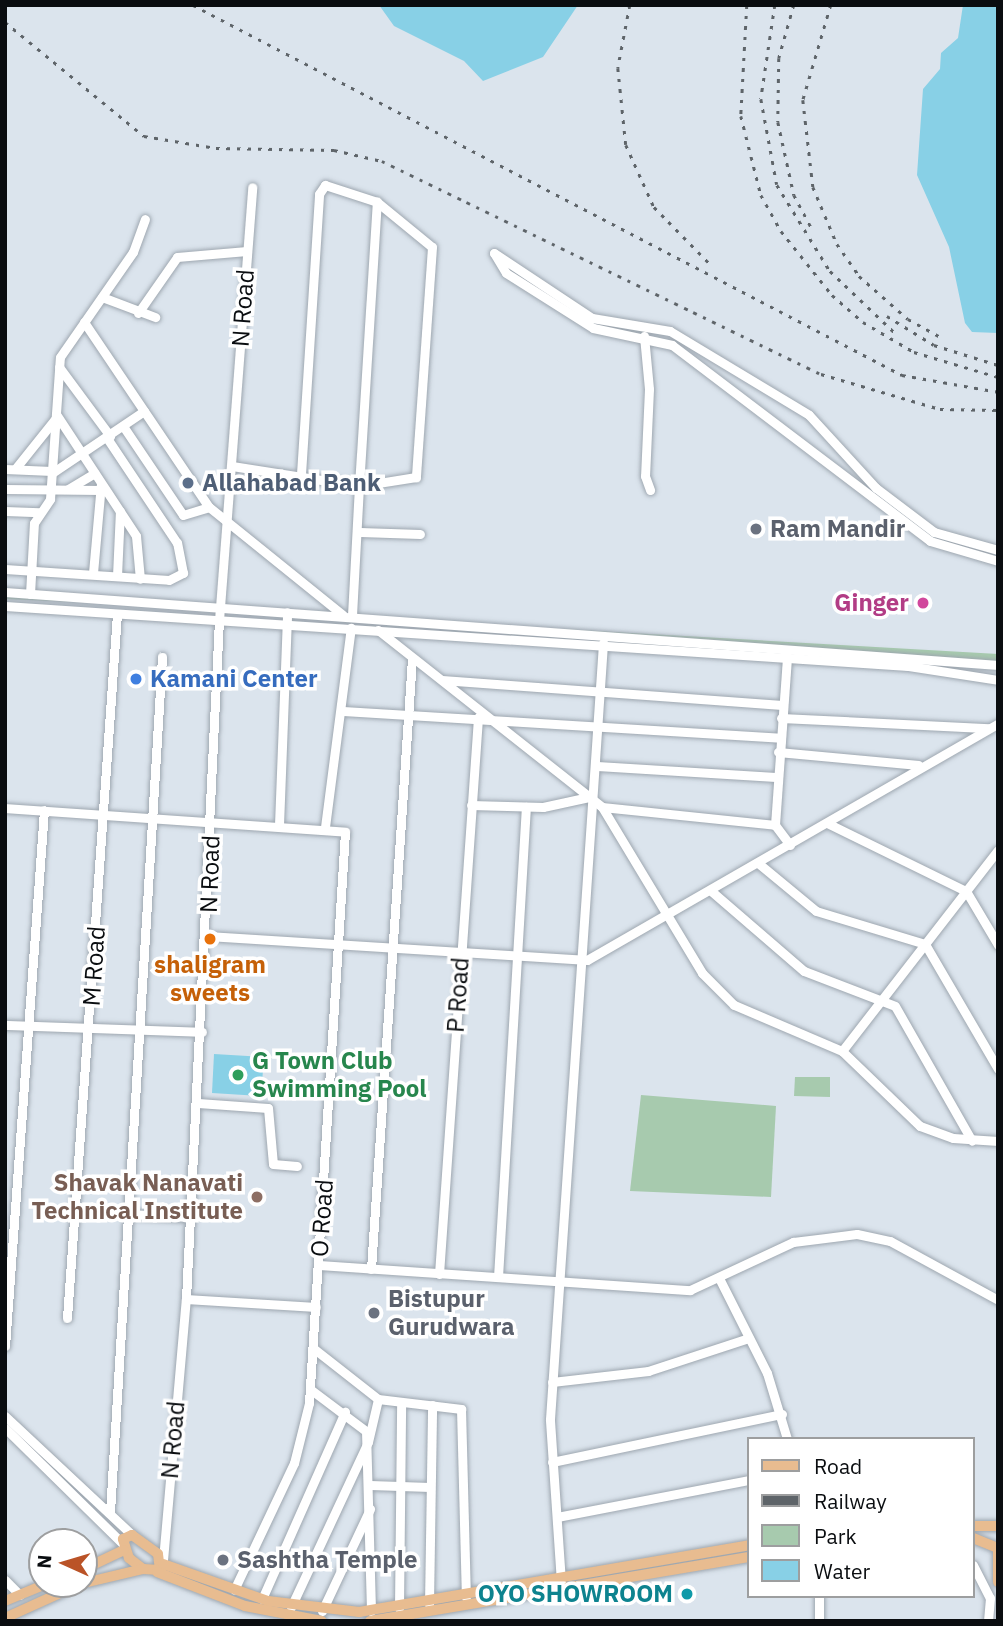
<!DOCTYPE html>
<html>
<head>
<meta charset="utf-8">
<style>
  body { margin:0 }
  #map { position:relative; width:1003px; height:1626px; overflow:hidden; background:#dbe4ed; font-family:"IBM Plex Sans",sans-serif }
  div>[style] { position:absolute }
  .green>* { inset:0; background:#a7caae }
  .water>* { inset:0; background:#88d0e6 }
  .roads { filter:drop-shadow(0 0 2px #9ea7b0) drop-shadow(0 0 2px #9ea7b0) }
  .minor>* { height:9px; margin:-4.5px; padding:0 4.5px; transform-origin:4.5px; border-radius:4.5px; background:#fff }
  .major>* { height:10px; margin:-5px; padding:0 5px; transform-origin:5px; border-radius:5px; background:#e8bc90 }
  .rail>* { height:2.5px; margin-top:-1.25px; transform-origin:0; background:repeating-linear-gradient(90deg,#5e6469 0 3.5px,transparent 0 10.5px) }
  .dots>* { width:19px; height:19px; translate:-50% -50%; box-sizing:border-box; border:4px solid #fff; border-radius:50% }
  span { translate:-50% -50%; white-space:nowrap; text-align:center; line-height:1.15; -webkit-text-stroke:7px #fff; paint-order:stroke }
  .street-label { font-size:24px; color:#0a0d10 }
  .service-label { font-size:24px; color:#4e5e75; font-weight:700 }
  .left { translate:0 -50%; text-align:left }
  .worship-label { font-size:24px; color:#5b616d; font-weight:700 }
  .hotel-label { font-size:24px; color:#b23c85; font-weight:700 }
  .right { translate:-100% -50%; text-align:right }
  .shop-label { font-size:24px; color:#366cbe; font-weight:700 }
  .food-label { font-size:24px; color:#c56008; font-weight:700 }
  .leisure-label { font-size:24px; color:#27864d; font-weight:700 }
  .education-label { font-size:24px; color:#785e54; font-weight:700 }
  .culture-label { font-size:24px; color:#0d838f; font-weight:700 }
  .frame { position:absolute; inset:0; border:7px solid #0a0d10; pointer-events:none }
  .legend { position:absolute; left:747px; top:1437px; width:228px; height:161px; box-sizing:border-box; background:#fff; border:2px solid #9d9e9f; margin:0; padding:9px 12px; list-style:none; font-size:21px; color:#0a0d10 }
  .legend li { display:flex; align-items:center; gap:14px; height:35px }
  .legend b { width:35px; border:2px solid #9d9e9f }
  .north { position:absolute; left:28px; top:1528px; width:70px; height:70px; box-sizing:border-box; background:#fff; border:2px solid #9d9e9f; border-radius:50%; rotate:274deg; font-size:19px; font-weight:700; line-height:28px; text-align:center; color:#0a0d10 }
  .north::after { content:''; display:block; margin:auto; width:24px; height:32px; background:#ba5327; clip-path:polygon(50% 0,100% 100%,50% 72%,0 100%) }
</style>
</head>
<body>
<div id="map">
  <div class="green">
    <div style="clip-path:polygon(5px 594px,214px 608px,5px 599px)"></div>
    <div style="clip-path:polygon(230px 610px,998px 654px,998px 670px,973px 662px)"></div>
    <div style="clip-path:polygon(795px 1077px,830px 1077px,830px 1097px,794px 1096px)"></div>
    <div style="clip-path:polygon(641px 1095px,776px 1106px,771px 1197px,630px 1191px)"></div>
  </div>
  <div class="water">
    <div style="clip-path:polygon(379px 5px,578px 5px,543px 57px,483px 81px,464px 61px,394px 26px)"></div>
    <div style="clip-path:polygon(963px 5px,998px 5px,998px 333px,972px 332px,965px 323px,949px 247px,917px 175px,923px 89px,940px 69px,941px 53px,958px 38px)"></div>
    <div style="clip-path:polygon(214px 1054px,264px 1057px,261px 1096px,212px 1093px)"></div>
  </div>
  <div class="roads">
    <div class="minor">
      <div style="left:494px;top:253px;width:23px;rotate:59deg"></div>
      <div style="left:506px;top:273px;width:103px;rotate:32.3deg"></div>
      <div style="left:593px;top:328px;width:81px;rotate:12.1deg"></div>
      <div style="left:672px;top:345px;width:324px;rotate:37.2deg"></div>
      <div style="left:930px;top:541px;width:71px;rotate:16.4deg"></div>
      <div style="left:494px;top:253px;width:118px;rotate:33.6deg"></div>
      <div style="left:592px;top:318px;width:79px;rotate:9.5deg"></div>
      <div style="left:670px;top:331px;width:162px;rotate:31.1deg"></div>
      <div style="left:809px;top:415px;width:99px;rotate:47.5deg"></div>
      <div style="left:876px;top:488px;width:73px;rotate:37.2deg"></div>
      <div style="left:934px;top:532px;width:66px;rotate:15.7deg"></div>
      <div style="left:102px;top:297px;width:57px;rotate:20.7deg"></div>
      <div style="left:138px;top:313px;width:68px;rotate:-55.1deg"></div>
      <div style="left:177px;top:257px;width:70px;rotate:-4.9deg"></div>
      <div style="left:84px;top:322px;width:223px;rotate:56deg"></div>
      <div style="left:209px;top:507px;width:172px;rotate:38.9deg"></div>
      <div style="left:644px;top:336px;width:53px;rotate:84.6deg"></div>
      <div style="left:649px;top:389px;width:87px;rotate:92.6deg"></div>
      <div style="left:645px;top:476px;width:15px;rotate:70deg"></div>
      <div style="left:59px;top:367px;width:86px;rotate:53.5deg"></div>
      <div style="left:56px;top:414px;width:146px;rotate:56.7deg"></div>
      <div style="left:136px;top:536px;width:43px;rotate:84.7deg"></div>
      <div style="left:123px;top:426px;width:107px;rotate:56deg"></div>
      <div style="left:183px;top:515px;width:27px;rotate:-17deg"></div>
      <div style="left:232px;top:466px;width:129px;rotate:8.9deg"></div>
      <div style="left:359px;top:486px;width:130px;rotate:93.1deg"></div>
      <div style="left:5px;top:469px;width:47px;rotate:2.4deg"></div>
      <div style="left:15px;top:469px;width:64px;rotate:-51.3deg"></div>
      <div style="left:52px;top:473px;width:111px;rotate:-34deg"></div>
      <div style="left:301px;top:474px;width:281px;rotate:-86.3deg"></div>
      <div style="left:319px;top:194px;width:11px;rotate:-56deg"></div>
      <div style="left:325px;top:185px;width:55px;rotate:18.1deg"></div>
      <div style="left:377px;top:202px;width:71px;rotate:39.3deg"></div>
      <div style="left:432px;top:247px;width:231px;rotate:94deg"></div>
      <div style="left:416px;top:477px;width:58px;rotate:171deg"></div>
      <div style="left:359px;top:486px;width:285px;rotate:-86.4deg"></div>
      <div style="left:5px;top:489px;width:96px;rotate:0.6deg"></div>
      <div style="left:68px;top:489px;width:31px;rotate:-31deg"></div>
      <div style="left:5px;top:511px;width:34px;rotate:2deg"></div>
      <div style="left:360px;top:532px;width:60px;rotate:1.9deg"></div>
      <div style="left:5px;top:569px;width:164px;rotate:3.8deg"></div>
      <div style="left:169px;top:580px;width:16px;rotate:-27deg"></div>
      <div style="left:183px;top:573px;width:31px;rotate:-101deg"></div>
      <div style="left:177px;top:543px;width:126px;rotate:-123.7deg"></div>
      <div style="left:93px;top:573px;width:89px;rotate:-84.9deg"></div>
      <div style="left:117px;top:576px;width:65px;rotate:-87.4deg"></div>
      <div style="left:5px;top:592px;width:996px;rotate:4.2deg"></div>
      <div style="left:30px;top:594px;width:71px;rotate:-86.8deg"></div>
      <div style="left:34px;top:523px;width:29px;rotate:-56deg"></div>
      <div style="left:50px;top:499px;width:142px;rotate:-86deg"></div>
      <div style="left:60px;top:357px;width:128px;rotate:-55.2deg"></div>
      <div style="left:133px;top:252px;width:35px;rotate:-70deg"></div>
      <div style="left:5px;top:606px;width:905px;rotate:3.8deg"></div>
      <div style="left:908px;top:666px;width:91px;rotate:8.8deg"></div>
      <div style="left:378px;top:630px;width:285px;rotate:38.3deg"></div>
      <div style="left:602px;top:807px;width:194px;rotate:58.9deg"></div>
      <div style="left:702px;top:973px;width:45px;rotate:45deg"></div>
      <div style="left:734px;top:1005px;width:117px;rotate:23.1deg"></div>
      <div style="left:842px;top:1051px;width:108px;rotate:43.9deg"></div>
      <div style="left:920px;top:1126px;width:35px;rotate:20deg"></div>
      <div style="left:953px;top:1138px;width:45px;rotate:3.8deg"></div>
      <div style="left:442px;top:680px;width:341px;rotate:4.2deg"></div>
      <div style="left:343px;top:711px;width:438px;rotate:3.5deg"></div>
      <div style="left:781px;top:718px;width:208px;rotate:2.8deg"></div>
      <div style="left:778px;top:752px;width:141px;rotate:5.3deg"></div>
      <div style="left:597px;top:766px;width:179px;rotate:3.5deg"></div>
      <div style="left:471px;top:805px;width:72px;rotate:1.6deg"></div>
      <div style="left:543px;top:807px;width:47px;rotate:-12.3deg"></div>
      <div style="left:602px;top:807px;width:174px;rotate:5.9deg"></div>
      <div style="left:775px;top:825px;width:25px;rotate:53deg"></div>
      <div style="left:5px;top:808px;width:341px;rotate:4deg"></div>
      <div style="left:345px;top:832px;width:572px;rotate:93.61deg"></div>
      <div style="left:309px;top:1403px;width:62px;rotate:104deg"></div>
      <div style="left:294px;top:1463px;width:140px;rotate:115.3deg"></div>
      <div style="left:827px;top:823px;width:155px;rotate:26.1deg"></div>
      <div style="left:966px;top:891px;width:63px;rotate:59.3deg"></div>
      <div style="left:279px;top:825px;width:213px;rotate:-87.8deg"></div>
      <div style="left:775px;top:825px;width:169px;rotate:-85.9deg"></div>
      <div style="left:325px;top:827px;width:201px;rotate:-82.6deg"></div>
      <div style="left:758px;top:863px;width:75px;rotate:39.6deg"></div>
      <div style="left:816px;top:911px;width:114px;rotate:16.8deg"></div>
      <div style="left:925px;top:944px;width:145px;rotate:59.7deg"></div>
      <div style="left:710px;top:890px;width:124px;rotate:40.8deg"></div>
      <div style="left:804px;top:971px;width:97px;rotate:21deg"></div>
      <div style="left:895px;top:1006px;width:155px;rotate:60.3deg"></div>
      <div style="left:208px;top:936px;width:380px;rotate:3.6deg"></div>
      <div style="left:587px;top:960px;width:474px;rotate:-29.9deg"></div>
      <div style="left:5px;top:1025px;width:197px;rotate:2deg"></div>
      <div style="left:842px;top:1051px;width:254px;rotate:-52.2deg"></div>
      <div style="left:198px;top:1103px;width:70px;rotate:4.1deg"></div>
      <div style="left:268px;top:1108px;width:56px;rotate:84.9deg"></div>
      <div style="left:273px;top:1164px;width:24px;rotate:5deg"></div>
      <div style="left:126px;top:1214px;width:65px;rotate:2.6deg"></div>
      <div style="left:319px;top:1265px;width:372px;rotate:3.9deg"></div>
      <div style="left:690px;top:1290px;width:114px;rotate:-25deg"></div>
      <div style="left:793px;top:1242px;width:64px;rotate:-7.1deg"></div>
      <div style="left:857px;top:1234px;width:34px;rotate:12deg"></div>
      <div style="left:890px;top:1241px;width:123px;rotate:28.6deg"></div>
      <div style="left:371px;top:1269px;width:612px;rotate:-86.16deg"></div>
      <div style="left:439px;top:1274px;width:558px;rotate:-85.99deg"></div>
      <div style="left:498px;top:1277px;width:471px;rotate:-86.6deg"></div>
      <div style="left:719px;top:1278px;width:106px;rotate:63.2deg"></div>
      <div style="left:767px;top:1373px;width:69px;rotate:73.1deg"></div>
      <div style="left:186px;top:1299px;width:130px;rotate:3.5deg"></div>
      <div style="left:67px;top:1318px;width:706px;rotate:-85.94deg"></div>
      <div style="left:5px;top:1346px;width:537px;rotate:-85.84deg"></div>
      <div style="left:313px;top:1348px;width:83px;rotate:38.1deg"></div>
      <div style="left:378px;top:1399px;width:84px;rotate:6.9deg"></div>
      <div style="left:461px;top:1409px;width:188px;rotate:88.5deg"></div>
      <div style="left:552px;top:1382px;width:97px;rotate:-6.5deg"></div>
      <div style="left:648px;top:1371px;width:106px;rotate:-18.1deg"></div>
      <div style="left:310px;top:1389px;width:70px;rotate:36.9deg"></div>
      <div style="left:366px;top:1431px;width:180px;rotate:88.4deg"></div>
      <div style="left:5px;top:1416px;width:174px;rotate:43.1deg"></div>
      <div style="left:5px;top:1428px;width:164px;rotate:44.5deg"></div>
      <div style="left:552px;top:1462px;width:235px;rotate:-11.8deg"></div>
      <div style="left:370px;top:1485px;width:60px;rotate:1.9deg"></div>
      <div style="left:110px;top:1512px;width:857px;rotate:-86.52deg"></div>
      <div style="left:557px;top:1517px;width:196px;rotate:-10.9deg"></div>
      <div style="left:163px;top:1560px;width:262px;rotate:-85deg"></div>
      <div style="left:186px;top:1299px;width:680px;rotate:-87.22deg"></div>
      <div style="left:219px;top:620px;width:434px;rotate:-85.6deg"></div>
      <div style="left:973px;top:1565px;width:37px;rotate:63deg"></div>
      <div style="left:990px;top:1598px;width:23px;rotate:95deg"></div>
      <div style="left:5px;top:1580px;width:21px;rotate:45deg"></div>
      <div style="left:561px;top:1582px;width:163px;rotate:-93.9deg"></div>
      <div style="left:550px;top:1419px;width:778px;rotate:-86.09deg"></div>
      <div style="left:819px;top:1596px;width:25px;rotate:90deg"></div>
      <div style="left:262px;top:1599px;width:205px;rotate:-66.1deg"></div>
      <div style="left:429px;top:1604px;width:199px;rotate:-89.1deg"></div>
      <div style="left:291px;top:1607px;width:182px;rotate:-65deg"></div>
      <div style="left:368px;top:1442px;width:44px;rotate:-76.9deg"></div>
      <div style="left:399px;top:1608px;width:205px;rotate:-89.4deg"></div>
      <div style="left:322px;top:1611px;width:113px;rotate:-64.8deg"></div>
    </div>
    <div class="major">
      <div style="left:973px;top:1526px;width:25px"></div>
      <div style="left:132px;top:1535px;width:32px;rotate:36deg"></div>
      <div style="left:158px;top:1554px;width:16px;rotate:83deg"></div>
      <div style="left:160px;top:1570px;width:17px;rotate:-177deg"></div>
      <div style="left:143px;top:1569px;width:18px;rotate:-142deg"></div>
      <div style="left:129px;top:1558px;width:20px;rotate:-108deg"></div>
      <div style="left:123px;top:1539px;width:10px;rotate:-24deg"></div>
      <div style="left:973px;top:1538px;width:27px;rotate:22deg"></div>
      <div style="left:998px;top:1550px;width:32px;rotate:90deg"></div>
      <div style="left:163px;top:1564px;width:111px;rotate:19.4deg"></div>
      <div style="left:268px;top:1601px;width:92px;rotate:6.9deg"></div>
      <div style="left:359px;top:1612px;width:396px;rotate:-9.7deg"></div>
      <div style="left:84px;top:1569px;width:44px;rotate:-25.4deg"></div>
      <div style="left:157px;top:1572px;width:94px;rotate:21.1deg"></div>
      <div style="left:245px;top:1606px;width:78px;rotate:11deg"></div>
      <div style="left:84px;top:1583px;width:61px;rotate:-13.3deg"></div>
      <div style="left:5px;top:1601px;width:44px;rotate:-22.5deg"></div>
      <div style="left:5px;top:1618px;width:82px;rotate:-24.4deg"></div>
      <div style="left:370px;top:1621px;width:384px;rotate:-9.6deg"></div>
    </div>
  </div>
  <div class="rail">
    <div style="left:193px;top:5px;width:800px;rotate:27.56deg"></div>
    <div style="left:902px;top:375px;width:97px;rotate:10deg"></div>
    <div style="left:630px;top:5px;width:64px;rotate:100.8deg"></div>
    <div style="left:618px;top:68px;width:77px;rotate:84.1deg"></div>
    <div style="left:626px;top:145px;width:68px;rotate:65.7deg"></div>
    <div style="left:654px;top:207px;width:78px;rotate:45.5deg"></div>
    <div style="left:747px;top:5px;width:111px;rotate:93.1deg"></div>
    <div style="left:741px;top:116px;width:81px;rotate:75.8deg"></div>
    <div style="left:761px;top:195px;width:41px;rotate:60.9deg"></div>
    <div style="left:781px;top:231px;width:82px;rotate:51.4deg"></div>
    <div style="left:832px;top:295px;width:41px;rotate:41.1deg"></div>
    <div style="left:863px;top:322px;width:59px;rotate:30.5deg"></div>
    <div style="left:914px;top:352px;width:88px;rotate:16.6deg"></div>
    <div style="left:775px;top:5px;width:95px;rotate:98.5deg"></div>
    <div style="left:761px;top:99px;width:87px;rotate:79.5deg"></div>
    <div style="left:777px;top:185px;width:101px;rotate:58.4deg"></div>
    <div style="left:830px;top:271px;width:88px;rotate:43.6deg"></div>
    <div style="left:794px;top:5px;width:55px;rotate:105.8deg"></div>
    <div style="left:779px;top:58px;width:64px;rotate:90.9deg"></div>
    <div style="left:778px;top:122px;width:75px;rotate:77.6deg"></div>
    <div style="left:794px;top:195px;width:38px;rotate:62deg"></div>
    <div style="left:831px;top:5px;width:99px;rotate:106.4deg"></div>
    <div style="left:803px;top:100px;width:88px;rotate:83.4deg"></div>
    <div style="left:813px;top:187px;width:62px;rotate:67.2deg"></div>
    <div style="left:837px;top:244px;width:39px;rotate:55deg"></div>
    <div style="left:859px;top:276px;width:65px;rotate:41.3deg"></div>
    <div style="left:908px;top:319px;width:39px;rotate:29deg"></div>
    <div style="left:5px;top:22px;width:180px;rotate:39.4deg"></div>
    <div style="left:144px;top:136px;width:73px;rotate:9.5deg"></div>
    <div style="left:216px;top:148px;width:118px;rotate:1deg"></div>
    <div style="left:334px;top:150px;width:49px;rotate:12.9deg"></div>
    <div style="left:382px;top:161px;width:488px;rotate:25.9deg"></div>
    <div style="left:821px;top:374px;width:124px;rotate:16.4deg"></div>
    <div style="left:940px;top:409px;width:58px;rotate:1deg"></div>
    <div style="left:887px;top:316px;width:55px;rotate:31.7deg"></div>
    <div style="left:934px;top:345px;width:67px;rotate:17.4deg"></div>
  </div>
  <div class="dots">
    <div style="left:188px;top:483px;background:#5c6f8a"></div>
    <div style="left:756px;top:529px;background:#6b7280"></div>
    <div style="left:923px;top:603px;background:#d1479c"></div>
    <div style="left:136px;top:679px;background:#3f7fe0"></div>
    <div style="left:210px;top:939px;background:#e8710a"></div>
    <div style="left:238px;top:1075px;background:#2e9e5b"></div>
    <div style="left:257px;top:1197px;background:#8d6e63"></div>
    <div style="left:374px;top:1313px;background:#6b7280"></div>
    <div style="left:223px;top:1560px;background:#6b7280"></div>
    <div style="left:687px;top:1594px;background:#0f9aa8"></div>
  </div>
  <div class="street-label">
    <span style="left:243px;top:308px;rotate:-86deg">N Road</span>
    <span style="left:210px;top:874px;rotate:-88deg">N Road</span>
    <span style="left:94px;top:966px;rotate:-86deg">M Road</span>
    <span style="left:458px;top:995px;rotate:-86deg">P Road</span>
    <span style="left:322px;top:1218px;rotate:-86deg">O Road</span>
    <span style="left:173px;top:1440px;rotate:-85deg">N Road</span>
  </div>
  <div class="service-label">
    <span class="left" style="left:202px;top:483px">Allahabad Bank</span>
  </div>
  <div class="worship-label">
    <span class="left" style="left:770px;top:529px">Ram Mandir</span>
    <span class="left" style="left:388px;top:1313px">Bistupur<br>Gurudwara</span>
    <span class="left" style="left:237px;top:1560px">Sashtha Temple</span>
  </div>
  <div class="hotel-label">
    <span class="right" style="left:909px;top:603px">Ginger</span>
  </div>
  <div class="shop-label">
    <span class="left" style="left:150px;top:679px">Kamani Center</span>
  </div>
  <div class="food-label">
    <span style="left:210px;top:979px">shaligram<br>sweets</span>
  </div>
  <div class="leisure-label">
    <span class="left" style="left:252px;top:1075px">G Town Club<br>Swimming Pool</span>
  </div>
  <div class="education-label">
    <span class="right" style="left:243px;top:1197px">Shavak Nanavati<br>Technical Institute</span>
  </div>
  <div class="culture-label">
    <span class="right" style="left:673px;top:1594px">OYO SHOWROOM</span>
  </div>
  <div class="frame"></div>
  <ul class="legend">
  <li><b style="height:9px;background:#e8bc90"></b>Road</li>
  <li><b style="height:9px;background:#5e6469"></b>Railway</li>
  <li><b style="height:19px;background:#a7caae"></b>Park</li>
  <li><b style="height:19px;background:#88d0e6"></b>Water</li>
  </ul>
  <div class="north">N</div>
</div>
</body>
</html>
